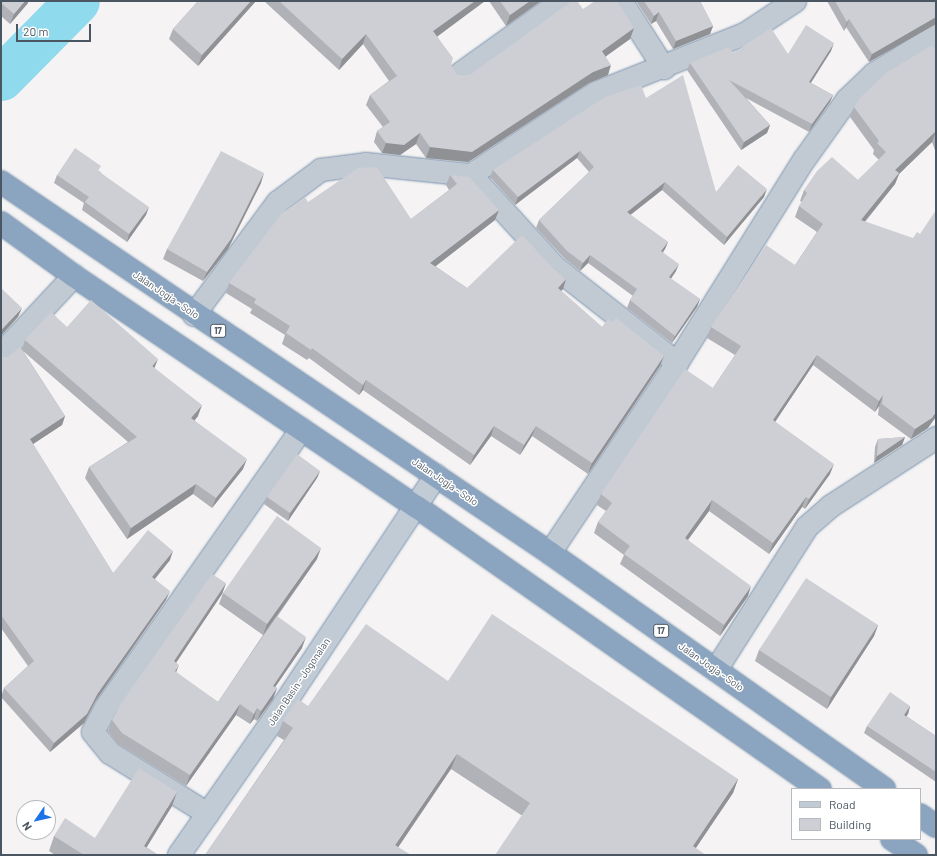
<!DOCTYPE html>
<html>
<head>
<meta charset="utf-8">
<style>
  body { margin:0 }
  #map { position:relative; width:937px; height:856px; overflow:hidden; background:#f5f3f3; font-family:Barlow,sans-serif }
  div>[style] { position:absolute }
  .river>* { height:45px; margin:-22.5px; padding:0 22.5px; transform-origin:22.5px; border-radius:22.5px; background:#90daee }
  .roads { filter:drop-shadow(0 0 1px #7690ad) drop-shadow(0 0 1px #7690ad) }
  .street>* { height:22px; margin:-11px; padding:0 11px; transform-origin:11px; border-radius:11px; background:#c1cad2 }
  .secondary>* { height:22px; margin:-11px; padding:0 11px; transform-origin:11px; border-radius:11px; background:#c1cbd6 }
  .highway>* { height:22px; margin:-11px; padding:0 11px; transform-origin:11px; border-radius:11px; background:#8ba5c1 }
  .wall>* { inset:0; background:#b0b2b7 }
  .shaded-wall>* { inset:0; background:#909195 }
  .building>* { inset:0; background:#cdcfd5 }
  span { translate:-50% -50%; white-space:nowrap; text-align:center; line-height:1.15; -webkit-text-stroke:3px #fff; paint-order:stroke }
  .shield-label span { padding:1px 3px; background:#fff; border:1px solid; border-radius:3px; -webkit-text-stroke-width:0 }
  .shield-label { font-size:9px; color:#4a5661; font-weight:700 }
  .street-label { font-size:10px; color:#4a5661 }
  .frame { position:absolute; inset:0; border:2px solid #4a5661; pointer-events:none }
  .legend { position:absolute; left:791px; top:788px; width:130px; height:52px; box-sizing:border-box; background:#fff; border:1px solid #b7bbc0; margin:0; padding:5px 7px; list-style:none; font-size:12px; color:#4a5661 }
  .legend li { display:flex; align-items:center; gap:8px; height:20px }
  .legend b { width:20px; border:1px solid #b7bbc0 }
  .north { position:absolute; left:16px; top:800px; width:40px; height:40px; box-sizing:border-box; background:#fff; border:1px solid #b7bbc0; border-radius:50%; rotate:236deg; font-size:11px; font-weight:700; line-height:16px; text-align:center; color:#4a5661 }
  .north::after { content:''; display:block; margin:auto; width:14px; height:18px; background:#1a73e8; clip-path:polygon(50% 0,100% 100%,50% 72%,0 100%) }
  .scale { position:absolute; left:16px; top:24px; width:75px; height:18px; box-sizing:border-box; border:2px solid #4a5661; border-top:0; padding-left:5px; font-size:12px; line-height:14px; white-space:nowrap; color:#4a5661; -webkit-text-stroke:3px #fff; paint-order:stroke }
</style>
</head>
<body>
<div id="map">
  <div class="river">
    <div style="left:1px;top:78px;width:108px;rotate:-45.4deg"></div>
  </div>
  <div class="roads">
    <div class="street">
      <div style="left:621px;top:1px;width:80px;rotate:57.3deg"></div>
      <div style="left:460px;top:74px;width:125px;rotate:-35.6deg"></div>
      <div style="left:471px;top:175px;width:126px;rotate:47.6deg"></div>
      <div style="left:556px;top:268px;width:154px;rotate:38.1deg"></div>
      <div style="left:194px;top:315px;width:141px;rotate:-53.4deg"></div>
      <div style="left:278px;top:202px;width:54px;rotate:-36.7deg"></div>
      <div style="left:321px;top:170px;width:45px;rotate:-7.6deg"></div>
      <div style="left:366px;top:164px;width:106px;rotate:6deg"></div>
      <div style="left:471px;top:175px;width:149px;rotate:-33.3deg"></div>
      <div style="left:596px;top:93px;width:160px;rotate:-21.6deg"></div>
      <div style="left:745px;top:34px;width:60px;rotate:-33.4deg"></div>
      <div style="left:1px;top:354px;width:107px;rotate:-46.9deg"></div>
      <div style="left:550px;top:553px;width:229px;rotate:-56.2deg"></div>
      <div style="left:677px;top:363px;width:239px;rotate:-58deg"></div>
      <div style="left:804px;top:160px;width:74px;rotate:-54.4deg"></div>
      <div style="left:847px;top:100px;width:37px;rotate:-44deg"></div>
      <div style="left:874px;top:74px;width:73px;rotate:-31.5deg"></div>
      <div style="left:716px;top:670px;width:169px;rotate:-57.5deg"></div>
      <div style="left:807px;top:527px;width:32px;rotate:-41deg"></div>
      <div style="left:831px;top:506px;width:125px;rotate:-32.9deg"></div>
      <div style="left:208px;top:814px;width:115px;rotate:-148.1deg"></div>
      <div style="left:110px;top:753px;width:27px;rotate:-129deg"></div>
      <div style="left:93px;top:732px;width:26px;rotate:-62deg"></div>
      <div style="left:105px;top:709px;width:342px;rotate:-54.9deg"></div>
    </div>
    <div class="secondary">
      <div style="left:179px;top:855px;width:185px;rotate:-55.1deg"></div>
      <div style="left:285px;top:703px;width:273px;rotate:-56.4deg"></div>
    </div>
    <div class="highway">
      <div style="left:1px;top:182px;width:663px;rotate:34.05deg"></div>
      <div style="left:550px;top:553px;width:409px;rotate:35.2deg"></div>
      <div style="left:1px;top:223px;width:90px;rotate:36deg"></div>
      <div style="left:74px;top:276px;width:414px;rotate:34deg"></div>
      <div style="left:417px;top:507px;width:492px;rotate:35deg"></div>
      <div style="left:920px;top:815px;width:19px;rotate:35deg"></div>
      <div style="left:892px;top:839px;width:29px;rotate:34deg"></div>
    </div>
  </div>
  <div class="wall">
    <div style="clip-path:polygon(1px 1px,28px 3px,10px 24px,1px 16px)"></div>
    <div style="clip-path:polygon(198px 1px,256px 1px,198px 66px,169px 39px,173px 29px)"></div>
    <div style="clip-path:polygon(264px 1px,485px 1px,437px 36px,451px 65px,458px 75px,471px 74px,583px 9px,634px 28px,630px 39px,606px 56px,608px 75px,589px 83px,468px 162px,426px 158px,416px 144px,400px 155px,382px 153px,374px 142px,377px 131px,383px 127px,366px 105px,370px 95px,389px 81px,363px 44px,339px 70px)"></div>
    <div style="clip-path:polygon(489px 1px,541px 1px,506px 26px)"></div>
    <div style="clip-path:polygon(636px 1px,700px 1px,713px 26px,710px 34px,673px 49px,656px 21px,651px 24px)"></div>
    <div style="clip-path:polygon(827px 1px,936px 1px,936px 24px,869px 62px,846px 27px,844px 31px)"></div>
    <div style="clip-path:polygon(831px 51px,811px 83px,833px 95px,830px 102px,809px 132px,746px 98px,770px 125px,767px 133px,741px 150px,687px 70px,690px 63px,733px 53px,788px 54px)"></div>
    <div style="clip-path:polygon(936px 51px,936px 153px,932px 142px,899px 174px,895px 184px,865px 222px,928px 428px,911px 439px,878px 415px,879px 406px,875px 412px,813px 365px,775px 422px,830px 474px,805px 509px,802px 507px,769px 554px,709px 511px,688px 540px,748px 596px,720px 636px,620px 564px,624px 555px,594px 533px,598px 522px,606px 511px,597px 505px,601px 494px,713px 388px,735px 355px,707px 338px,711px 327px,795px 265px,817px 232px,795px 217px,799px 206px,802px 202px,800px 201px,804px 190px,858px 180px,879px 160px,873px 154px,874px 150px,850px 117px,854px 107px)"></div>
    <div style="clip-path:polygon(646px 98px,716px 192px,764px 197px,724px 245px,662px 190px,630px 215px,668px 242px,665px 249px,663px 252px,676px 271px,671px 279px,700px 299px,697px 307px,672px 343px,627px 308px,630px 300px,633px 296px,588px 263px,580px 271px,565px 259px,536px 228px,539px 220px,589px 172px,577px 158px,515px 205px,490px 177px,493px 170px)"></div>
    <div style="clip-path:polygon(99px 171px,146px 215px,127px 242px,82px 210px,84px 203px,54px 183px,57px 175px)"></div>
    <div style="clip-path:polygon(450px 175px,495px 220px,435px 266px,467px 288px,551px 266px,566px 279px,563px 289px,561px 291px,602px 327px,664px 356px,660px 366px,588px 474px,532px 436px,520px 455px,491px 436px,470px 465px,363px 390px,359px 395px,309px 358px,307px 360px,282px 344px,285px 335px,250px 313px,252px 309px,226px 293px,229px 283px,308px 202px,411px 219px,449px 190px,446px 185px)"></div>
    <div style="clip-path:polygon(261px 183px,228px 249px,203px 281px,163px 259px,167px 249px)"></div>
    <div style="clip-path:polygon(67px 327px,154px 368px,198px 416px,194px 420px,243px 469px,212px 508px,193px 494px,127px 539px,85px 478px,89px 467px,128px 442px,23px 351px,65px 416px,62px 425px,33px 444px,113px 573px,170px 560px,155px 579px,166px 600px,95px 702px,84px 723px,50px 752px,1px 697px,4px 688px,28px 666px,1px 628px,1px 357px,8px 357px,22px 350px,25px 340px)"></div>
    <div style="clip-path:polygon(905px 437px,902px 445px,874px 463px,875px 447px,878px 439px)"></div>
    <div style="clip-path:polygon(320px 471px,317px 478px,288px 521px,264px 504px,267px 497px)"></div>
    <div style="clip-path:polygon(317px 559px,277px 617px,302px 648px,275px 687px,277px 688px,273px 699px,257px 721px,254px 719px,250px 724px,236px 715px,186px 786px,118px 744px,108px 731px,112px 720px,226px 583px,222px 594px,176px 662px,176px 673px,218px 702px,263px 635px,219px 604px,223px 593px)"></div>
    <div style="clip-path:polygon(878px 625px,874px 636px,827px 709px,755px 661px,759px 650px)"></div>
    <div style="clip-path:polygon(448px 681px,738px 779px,733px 793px,696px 848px,521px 815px,451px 769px,205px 855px,284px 740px,277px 736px,283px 721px,308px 706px)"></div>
    <div style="clip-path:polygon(910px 706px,908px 714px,906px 716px,936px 736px,936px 782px,864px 733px,867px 726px)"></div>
    <div style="clip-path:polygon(172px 806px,146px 847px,158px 855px,55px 855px,49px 851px,54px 836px,95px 838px)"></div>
  </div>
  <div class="shaded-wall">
    <div style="clip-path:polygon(25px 1px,28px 1px,28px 3px,10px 24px,14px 14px)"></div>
    <div style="clip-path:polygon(251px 1px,256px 1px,198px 66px,202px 55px)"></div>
    <div style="clip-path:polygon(475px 1px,485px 1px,430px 42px,433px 31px)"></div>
    <div style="clip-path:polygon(530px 1px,541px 1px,506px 26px,510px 15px)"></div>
    <div style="clip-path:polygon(659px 12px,656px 21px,651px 24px,654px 16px)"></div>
    <div style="clip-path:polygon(936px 17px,936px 24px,869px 62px,872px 54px)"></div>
    <div style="clip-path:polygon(849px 19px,846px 27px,844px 31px,847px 22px)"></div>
    <div style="clip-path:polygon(713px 26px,710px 34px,673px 49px,676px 41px)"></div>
    <div style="clip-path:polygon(634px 28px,630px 39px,598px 62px,602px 51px)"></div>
    <div style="clip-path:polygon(366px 34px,363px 44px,339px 70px,342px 59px)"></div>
    <div style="clip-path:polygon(834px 43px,831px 51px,806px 90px,809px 82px)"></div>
    <div style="clip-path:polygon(611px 65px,608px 75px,589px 83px,468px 162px,426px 158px,430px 147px,593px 72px)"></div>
    <div style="clip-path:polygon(833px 95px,830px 102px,809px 132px,812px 124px)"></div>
    <div style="clip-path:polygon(770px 125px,767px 133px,741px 150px,744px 142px)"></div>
    <div style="clip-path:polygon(936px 131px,932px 142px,899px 174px,895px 184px,857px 231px,861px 220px,895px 170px)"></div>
    <div style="clip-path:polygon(420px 133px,416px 144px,400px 155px,382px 153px,386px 143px)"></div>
    <div style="clip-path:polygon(580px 151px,577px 158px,515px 205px,518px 197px)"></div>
    <div style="clip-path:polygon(264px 173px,261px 183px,228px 249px,203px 281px,207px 272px)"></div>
    <div style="clip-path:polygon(665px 182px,662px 190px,624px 220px,627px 212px)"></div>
    <div style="clip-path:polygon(767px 189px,764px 197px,724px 245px,727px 237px)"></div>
    <div style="clip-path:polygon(149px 207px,146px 215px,127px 242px,129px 234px)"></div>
    <div style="clip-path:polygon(499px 210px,495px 220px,427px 273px,430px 263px)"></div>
    <div style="clip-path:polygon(668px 242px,665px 249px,658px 259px,661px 251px)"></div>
    <div style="clip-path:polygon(590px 255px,588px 263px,580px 271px,583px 263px)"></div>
    <div style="clip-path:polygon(679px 264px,676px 271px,666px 285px,669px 277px)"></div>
    <div style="clip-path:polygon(566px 279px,563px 289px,554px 298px,558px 288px)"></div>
    <div style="clip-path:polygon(700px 299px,697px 307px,672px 343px,675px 336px)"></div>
    <div style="clip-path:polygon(22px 308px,18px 317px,1px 336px,1px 330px)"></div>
    <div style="clip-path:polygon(817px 355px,813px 365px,769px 431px,773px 420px)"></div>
    <div style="clip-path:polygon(664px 356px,660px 366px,588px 474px,592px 463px)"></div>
    <div style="clip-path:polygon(158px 359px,154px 369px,152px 366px)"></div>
    <div style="clip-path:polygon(366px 380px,363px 390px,359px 395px,363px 385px)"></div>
    <div style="clip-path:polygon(883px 395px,879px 406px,875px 412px,879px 401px)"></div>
    <div style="clip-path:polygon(202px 405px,198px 416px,188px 429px,191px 418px)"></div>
    <div style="clip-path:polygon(936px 412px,936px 417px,928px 428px,911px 439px,915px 429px)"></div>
    <div style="clip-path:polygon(65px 416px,62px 425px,27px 448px,30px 439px)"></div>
    <div style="clip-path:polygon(494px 426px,491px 436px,470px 465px,474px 455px)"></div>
    <div style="clip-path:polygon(536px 426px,532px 436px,520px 455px,524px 445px)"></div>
    <div style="clip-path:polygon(905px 437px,902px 445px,874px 463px,877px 456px)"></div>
    <div style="clip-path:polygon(247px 459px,243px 469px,212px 508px,216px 498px)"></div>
    <div style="clip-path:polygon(834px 464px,830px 474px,805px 509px,809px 499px)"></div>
    <div style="clip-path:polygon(320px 471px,317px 478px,288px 521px,290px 513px)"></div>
    <div style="clip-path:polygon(196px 484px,193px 494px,127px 539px,131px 528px)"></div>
    <div style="clip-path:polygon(806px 497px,802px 507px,769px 554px,773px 543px)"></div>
    <div style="clip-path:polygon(712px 500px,709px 511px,681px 549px,685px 538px)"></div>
    <div style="clip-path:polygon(321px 548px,317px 559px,263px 635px,267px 624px)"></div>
    <div style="clip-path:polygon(173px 551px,170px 560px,149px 586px,152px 577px)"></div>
    <div style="clip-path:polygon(226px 583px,222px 594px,170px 672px,174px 661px)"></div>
    <div style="clip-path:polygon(751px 586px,748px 596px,720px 636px,724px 625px)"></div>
    <div style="clip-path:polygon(170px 591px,166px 600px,95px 702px,84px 723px,50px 752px,54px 743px,98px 693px)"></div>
    <div style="clip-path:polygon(878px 625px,874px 636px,827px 709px,831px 697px)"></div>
    <div style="clip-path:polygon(306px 637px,302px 648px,269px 696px,273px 686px)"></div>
    <div style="clip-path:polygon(179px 665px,175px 675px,175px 671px)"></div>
    <div style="clip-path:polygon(277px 688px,273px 699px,257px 721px,261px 711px)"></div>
    <div style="clip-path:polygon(240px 704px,236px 715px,186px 786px,190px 775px)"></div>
    <div style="clip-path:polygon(910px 706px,908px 714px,902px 723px,904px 715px)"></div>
    <div style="clip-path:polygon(257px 708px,254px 719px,250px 724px,254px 714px)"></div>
    <div style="clip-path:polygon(457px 754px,451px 769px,393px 855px,395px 845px)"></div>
    <div style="clip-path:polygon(738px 779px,733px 793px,691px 855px,693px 846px)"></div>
    <div style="clip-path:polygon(177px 792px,172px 806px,142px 855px,144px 846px)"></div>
  </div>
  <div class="building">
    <div style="clip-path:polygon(1px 1px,25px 1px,14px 14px,1px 3px)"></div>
    <div style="clip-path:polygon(198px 1px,251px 1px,202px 55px,173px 29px)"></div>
    <div style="clip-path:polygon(279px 1px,475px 1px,433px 31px,453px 58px,451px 65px,458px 75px,471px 74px,572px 1px,577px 1px,583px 9px,595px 1px,617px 1px,634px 28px,602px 51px,611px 65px,593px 72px,472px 152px,430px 147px,420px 133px,404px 145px,386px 143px,377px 131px,390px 122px,370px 95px,397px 76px,366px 34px,342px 59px)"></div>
    <div style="clip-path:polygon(500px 1px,530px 1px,510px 15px)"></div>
    <div style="clip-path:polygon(644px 1px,700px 1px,713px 26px,676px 41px,659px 12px,654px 16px)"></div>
    <div style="clip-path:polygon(835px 1px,936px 1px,936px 17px,872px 54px,849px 19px,847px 22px)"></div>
    <div style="clip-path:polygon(806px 25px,834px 43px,809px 82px,833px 95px,812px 124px,729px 80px,770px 125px,744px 142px,690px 63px,729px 47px,733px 53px,771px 28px,788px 54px)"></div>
    <div style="clip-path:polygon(932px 45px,936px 51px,936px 132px,936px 131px,895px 170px,899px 173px,861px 220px,913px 238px,917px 232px,920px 234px,936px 210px,936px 412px,932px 418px,915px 429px,882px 404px,883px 395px,879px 401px,817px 355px,773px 420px,834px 464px,809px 499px,806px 497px,773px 543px,712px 500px,685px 538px,751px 586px,724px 625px,624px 554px,630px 546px,598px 522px,612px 503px,601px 494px,685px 369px,713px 388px,741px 346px,711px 327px,766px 245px,795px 265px,823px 224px,799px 206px,807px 193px,804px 190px,817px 171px,832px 157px,858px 180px,886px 152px,877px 143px,879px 141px,854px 107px,860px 98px,886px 73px)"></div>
    <div style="clip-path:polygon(683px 75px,716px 192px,738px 165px,767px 189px,727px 237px,665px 182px,627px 212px,668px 242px,661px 251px,679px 264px,669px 277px,700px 299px,675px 336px,630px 300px,637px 289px,590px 255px,583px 263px,567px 251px,539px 220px,594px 167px,580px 151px,518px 197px,493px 170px,605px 97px,641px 85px,646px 98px)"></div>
    <div style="clip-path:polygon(75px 148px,101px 166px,98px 171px,149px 207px,129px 234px,85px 202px,89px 197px,57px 175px)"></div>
    <div style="clip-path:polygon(221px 151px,264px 173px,231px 239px,207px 272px,167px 249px)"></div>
    <div style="clip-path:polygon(377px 167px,411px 219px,457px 184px,450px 175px,469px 177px,499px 210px,430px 263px,467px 288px,522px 235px,551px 266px,566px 279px,558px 288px,602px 327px,608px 319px,613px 322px,616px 318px,664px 356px,592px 463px,536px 426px,524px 445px,494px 426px,474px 455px,366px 380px,363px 385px,312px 348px,311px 350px,286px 333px,290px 326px,254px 303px,256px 299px,229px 283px,282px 213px,305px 197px,308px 202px,358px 168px)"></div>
    <div style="clip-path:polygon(1px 288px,22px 308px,1px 330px)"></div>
    <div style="clip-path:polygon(91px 300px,158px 359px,152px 366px,202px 405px,191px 418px,247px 459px,216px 498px,196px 484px,131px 528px,89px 467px,137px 437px,25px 340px,51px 312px,67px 327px)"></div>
    <div style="clip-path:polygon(20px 347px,65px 416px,30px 439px,113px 573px,148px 530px,173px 551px,152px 577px,170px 591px,98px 693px,87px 714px,54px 743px,4px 688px,34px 661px,1px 615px,1px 357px,8px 357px)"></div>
    <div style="clip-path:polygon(905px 437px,877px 456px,878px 439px)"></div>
    <div style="clip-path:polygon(297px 454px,320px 471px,290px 513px,267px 497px)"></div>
    <div style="clip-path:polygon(277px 516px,321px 548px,267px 624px,223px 593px)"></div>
    <div style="clip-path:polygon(212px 574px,226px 583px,174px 661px,179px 665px,175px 671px,218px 702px,277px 616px,306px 637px,273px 686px,277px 688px,261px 711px,257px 708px,254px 714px,240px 704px,190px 775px,122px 733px,112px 720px,120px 705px)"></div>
    <div style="clip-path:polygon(806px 578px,878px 625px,831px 697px,759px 650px)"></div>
    <div style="clip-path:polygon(492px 614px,738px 779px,693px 846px,706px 855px,495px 855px,530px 803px,457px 754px,395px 845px,411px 855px,205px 855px,293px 728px,283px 721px,298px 699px,308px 706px,366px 624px,448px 681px)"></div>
    <div style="clip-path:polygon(890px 692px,910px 706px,904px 715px,936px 736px,936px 772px,867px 726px)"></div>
    <div style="clip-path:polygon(139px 768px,177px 792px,144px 846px,158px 855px,84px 855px,54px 836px,65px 818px,95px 838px)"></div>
  </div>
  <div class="shield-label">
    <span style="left:218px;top:331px">17</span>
    <span style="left:661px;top:631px">17</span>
  </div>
  <div class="street-label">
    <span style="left:166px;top:295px;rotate:34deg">Jalan Jogja - Solo</span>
    <span style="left:445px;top:482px;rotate:34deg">Jalan Jogja - Solo</span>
    <span style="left:711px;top:667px;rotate:35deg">Jalan Jogja - Solo</span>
    <span style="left:299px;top:682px;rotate:-56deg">Jalan Basin - Jogonalan</span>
  </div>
  <div class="frame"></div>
  <ul class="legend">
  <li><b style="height:5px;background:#c1cbd6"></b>Road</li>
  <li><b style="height:11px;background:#cdcfd5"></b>Building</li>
  </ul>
  <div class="north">N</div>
  <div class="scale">20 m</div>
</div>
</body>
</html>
